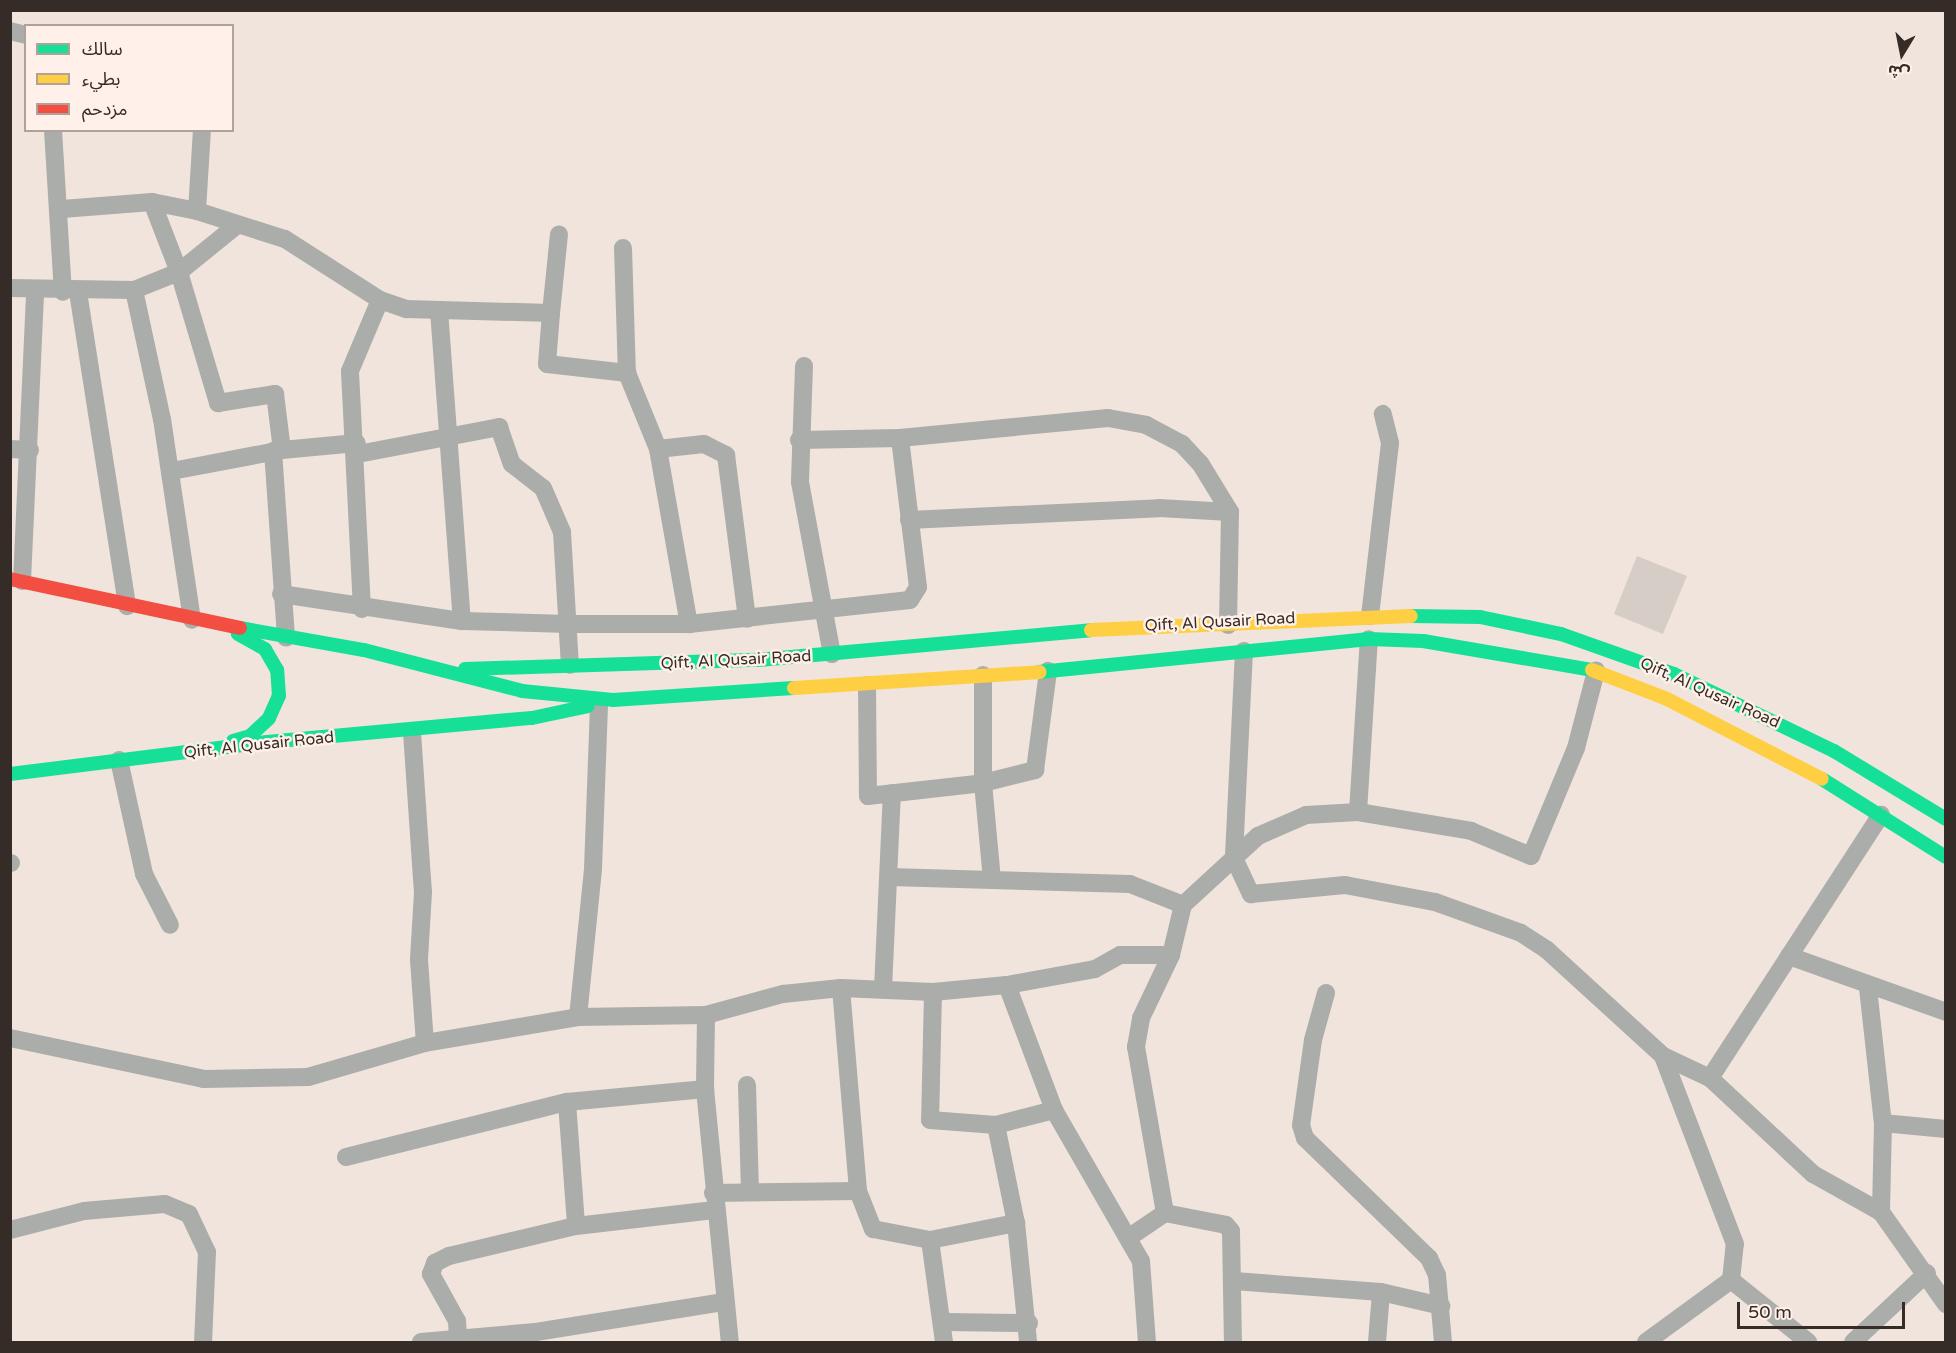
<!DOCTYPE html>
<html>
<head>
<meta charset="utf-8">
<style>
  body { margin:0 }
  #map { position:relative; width:1956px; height:1353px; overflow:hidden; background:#f1e4dc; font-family:"Varela Round","Noto Sans Arabic",sans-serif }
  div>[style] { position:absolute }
  .building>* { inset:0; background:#d7cdc7 }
  .street>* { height:18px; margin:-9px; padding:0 9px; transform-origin:9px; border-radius:9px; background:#abadaa }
  .fast>* { height:14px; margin:-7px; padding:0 7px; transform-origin:7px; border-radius:7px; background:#16e098 }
  .slow>* { height:14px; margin:-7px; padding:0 7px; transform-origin:7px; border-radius:7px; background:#ffcf43 }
  .jam>* { height:14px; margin:-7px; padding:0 7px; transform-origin:7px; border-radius:7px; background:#f24e42 }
  span { translate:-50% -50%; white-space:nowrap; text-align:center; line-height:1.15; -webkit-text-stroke:5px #fff0e9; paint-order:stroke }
  .street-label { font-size:16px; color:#352c27 }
  .frame { position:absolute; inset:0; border:12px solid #352c27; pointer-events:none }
  .legend { position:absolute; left:24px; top:24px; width:210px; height:108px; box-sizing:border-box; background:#fff0e9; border:2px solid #aea29b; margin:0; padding:8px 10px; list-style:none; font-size:18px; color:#352c27 }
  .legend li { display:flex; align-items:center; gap:12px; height:30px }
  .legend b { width:30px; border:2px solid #aea29b }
  .north { position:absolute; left:1872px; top:24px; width:60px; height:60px; -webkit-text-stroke:4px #fff0e9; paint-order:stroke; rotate:190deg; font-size:16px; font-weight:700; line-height:24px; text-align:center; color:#352c27 }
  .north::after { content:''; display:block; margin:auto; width:21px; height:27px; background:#352c27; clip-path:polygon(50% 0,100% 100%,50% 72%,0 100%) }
  .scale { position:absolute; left:1737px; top:1302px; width:168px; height:27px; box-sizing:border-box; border:3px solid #352c27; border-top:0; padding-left:8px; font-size:18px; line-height:21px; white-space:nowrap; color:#352c27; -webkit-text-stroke:4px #fff0e9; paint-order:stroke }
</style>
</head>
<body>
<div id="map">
  <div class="building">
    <div style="clip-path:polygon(1637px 556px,1687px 576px,1663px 634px,1614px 614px)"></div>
  </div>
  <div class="street">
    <div style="left:10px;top:31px;width:16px;rotate:14deg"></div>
    <div style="left:53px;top:130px;width:162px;rotate:86.5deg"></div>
    <div style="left:152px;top:202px;width:75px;rotate:68.9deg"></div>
    <div style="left:179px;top:272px;width:137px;rotate:73.4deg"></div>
    <div style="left:218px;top:403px;width:58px;rotate:-9deg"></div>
    <div style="left:275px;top:394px;width:56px;rotate:82.9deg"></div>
    <div style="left:62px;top:209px;width:90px;rotate:-4.4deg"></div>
    <div style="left:152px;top:202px;width:46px;rotate:11.3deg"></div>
    <div style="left:197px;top:211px;width:92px;rotate:17.7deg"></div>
    <div style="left:285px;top:239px;width:113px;rotate:32.7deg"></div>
    <div style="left:380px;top:300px;width:28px;rotate:19deg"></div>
    <div style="left:406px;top:309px;width:145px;rotate:1.6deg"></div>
    <div style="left:551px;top:313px;width:51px;rotate:94.5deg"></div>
    <div style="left:547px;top:364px;width:81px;rotate:6.4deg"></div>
    <div style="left:197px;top:211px;width:81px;rotate:-86.5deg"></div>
    <div style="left:623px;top:248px;width:125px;rotate:88.2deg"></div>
    <div style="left:627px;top:373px;width:82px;rotate:67.8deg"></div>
    <div style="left:658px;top:449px;width:178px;rotate:80deg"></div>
    <div style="left:10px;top:288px;width:124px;rotate:0.9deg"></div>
    <div style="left:134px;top:290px;width:48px;rotate:-21.8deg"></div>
    <div style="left:179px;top:272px;width:75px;rotate:-39deg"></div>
    <div style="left:134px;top:290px;width:132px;rotate:77.8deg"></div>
    <div style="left:162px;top:419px;width:203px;rotate:81.5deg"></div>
    <div style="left:78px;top:292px;width:318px;rotate:81.1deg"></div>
    <div style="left:439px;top:310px;width:312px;rotate:85.8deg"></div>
    <div style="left:551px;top:313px;width:79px;rotate:-84.2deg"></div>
    <div style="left:804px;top:366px;width:116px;rotate:92deg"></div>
    <div style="left:800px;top:482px;width:175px;rotate:79.5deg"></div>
    <div style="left:799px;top:440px;width:101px;rotate:-1.1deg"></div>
    <div style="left:900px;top:438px;width:209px;rotate:-5.5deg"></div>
    <div style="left:1108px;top:418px;width:39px;rotate:10deg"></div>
    <div style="left:1146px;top:425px;width:41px;rotate:27.8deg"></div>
    <div style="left:1182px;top:444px;width:26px;rotate:47deg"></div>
    <div style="left:1200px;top:463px;width:57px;rotate:58.5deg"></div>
    <div style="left:1230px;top:512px;width:113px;rotate:91deg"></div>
    <div style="left:10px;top:449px;width:20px;rotate:3deg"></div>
    <div style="left:658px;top:449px;width:46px;rotate:-6.2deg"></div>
    <div style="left:704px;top:444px;width:25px;rotate:27deg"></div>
    <div style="left:726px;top:455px;width:165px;rotate:82.7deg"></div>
    <div style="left:273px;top:451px;width:187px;rotate:86deg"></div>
    <div style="left:358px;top:454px;width:144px;rotate:-10.8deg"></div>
    <div style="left:499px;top:427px;width:39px;rotate:71deg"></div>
    <div style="left:512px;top:464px;width:39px;rotate:38deg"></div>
    <div style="left:543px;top:488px;width:48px;rotate:66.6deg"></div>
    <div style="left:562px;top:532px;width:133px;rotate:86.6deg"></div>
    <div style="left:172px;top:471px;width:112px;rotate:-10.8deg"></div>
    <div style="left:282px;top:450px;width:75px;rotate:-5.3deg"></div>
    <div style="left:909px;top:520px;width:250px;rotate:-2.7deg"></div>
    <div style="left:1159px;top:508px;width:71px;rotate:3.2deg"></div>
    <div style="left:22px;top:581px;width:291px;rotate:-87.4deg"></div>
    <div style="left:281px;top:594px;width:183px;rotate:8.5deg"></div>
    <div style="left:462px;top:621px;width:107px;rotate:1.6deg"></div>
    <div style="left:569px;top:624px;width:120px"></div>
    <div style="left:689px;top:624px;width:222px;rotate:-6.2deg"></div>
    <div style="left:910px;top:600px;width:15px;rotate:-58deg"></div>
    <div style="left:918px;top:587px;width:150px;rotate:-96.9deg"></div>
    <div style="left:362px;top:609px;width:238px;rotate:-92.9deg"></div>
    <div style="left:350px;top:371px;width:77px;rotate:-67.1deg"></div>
    <div style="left:1370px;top:616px;width:174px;rotate:-83.4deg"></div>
    <div style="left:1390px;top:443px;width:30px;rotate:-104deg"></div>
    <div style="left:1244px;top:651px;width:207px;rotate:92.8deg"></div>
    <div style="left:1234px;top:858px;width:40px;rotate:65deg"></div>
    <div style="left:1251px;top:894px;width:94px;rotate:-5.5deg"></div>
    <div style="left:1345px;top:885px;width:92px;rotate:10.7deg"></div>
    <div style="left:1435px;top:902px;width:91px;rotate:19.8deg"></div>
    <div style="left:1521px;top:933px;width:31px;rotate:33deg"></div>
    <div style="left:1547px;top:950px;width:157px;rotate:42.4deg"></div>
    <div style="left:1663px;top:1056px;width:52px;rotate:25.1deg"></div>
    <div style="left:1710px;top:1078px;width:141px;rotate:43deg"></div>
    <div style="left:1813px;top:1174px;width:78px;rotate:29.2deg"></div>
    <div style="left:1881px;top:1212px;width:113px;rotate:54.8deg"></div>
    <div style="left:983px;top:675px;width:108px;rotate:90deg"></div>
    <div style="left:983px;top:783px;width:97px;rotate:84.7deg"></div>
    <div style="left:867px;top:685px;width:111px;rotate:89.5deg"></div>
    <div style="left:868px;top:796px;width:116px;rotate:-6.4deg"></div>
    <div style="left:983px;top:783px;width:54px;rotate:-14deg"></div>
    <div style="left:1035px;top:770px;width:100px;rotate:-82.5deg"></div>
    <div style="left:412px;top:732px;width:160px;rotate:86.1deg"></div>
    <div style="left:423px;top:892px;width:68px;rotate:93.4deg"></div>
    <div style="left:419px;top:960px;width:83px;rotate:85.9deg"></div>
    <div style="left:119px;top:760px;width:117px;rotate:77.6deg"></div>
    <div style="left:144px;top:874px;width:57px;rotate:63deg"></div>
    <div style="left:1358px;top:812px;width:173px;rotate:-86.4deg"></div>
    <div style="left:10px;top:863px;width:1px"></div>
    <div style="left:890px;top:877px;width:240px;rotate:1.7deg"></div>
    <div style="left:1130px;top:884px;width:57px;rotate:21.6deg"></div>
    <div style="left:1789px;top:956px;width:167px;rotate:19.6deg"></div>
    <div style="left:1007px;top:985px;width:134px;rotate:69.4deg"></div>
    <div style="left:1054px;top:1110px;width:174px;rotate:60.1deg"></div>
    <div style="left:1141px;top:1261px;width:81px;rotate:85.8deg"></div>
    <div style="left:841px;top:988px;width:204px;rotate:85.2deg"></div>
    <div style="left:858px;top:1191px;width:41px;rotate:68.5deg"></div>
    <div style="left:873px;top:1229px;width:58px;rotate:10.9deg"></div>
    <div style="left:930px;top:1240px;width:88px;rotate:-11.2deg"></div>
    <div style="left:1868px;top:988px;width:136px;rotate:83.7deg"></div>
    <div style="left:1883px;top:1123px;width:89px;rotate:91.3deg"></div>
    <div style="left:883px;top:989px;width:196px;rotate:-87.4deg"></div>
    <div style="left:933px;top:992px;width:128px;rotate:91.3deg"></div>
    <div style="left:930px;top:1120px;width:66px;rotate:4.3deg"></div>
    <div style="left:996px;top:1125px;width:60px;rotate:-14.5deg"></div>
    <div style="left:1326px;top:993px;width:49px;rotate:105.5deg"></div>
    <div style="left:1313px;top:1040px;width:86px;rotate:98deg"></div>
    <div style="left:1301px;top:1125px;width:14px;rotate:73deg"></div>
    <div style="left:1305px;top:1138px;width:173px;rotate:44.1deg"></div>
    <div style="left:1429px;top:1258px;width:19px;rotate:65deg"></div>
    <div style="left:1437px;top:1275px;width:67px;rotate:84.9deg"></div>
    <div style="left:706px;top:1015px;width:74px;rotate:90.8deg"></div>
    <div style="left:705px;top:1089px;width:254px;rotate:84.4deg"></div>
    <div style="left:578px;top:1017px;width:149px;rotate:-84.2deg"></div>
    <div style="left:593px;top:869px;width:166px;rotate:-87.9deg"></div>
    <div style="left:10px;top:1038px;width:198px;rotate:11.9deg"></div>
    <div style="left:204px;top:1079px;width:104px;rotate:-1.1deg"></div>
    <div style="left:308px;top:1077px;width:122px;rotate:-16.2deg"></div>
    <div style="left:425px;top:1043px;width:155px;rotate:-9.6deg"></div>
    <div style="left:578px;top:1017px;width:128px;rotate:-0.9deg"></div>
    <div style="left:706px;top:1015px;width:80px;rotate:-15.3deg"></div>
    <div style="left:783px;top:994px;width:58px;rotate:-5.9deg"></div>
    <div style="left:841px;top:988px;width:92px;rotate:2.5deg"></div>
    <div style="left:933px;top:992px;width:74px;rotate:-5.4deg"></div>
    <div style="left:1007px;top:985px;width:89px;rotate:-10.3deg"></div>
    <div style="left:1095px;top:969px;width:29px;rotate:-29deg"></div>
    <div style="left:1120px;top:955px;width:51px"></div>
    <div style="left:1171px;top:955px;width:51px;rotate:-76.5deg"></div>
    <div style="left:1183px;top:905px;width:102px;rotate:-42.6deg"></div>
    <div style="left:1258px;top:836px;width:52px;rotate:-23.6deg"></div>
    <div style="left:1306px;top:815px;width:52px;rotate:-3.3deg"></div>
    <div style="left:1358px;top:812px;width:115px;rotate:9.5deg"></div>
    <div style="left:1471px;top:831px;width:65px;rotate:22.6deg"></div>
    <div style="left:1531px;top:856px;width:117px;rotate:-67.4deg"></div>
    <div style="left:1576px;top:748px;width:80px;rotate:-75.4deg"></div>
    <div style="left:1710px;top:1078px;width:314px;rotate:-57deg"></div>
    <div style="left:747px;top:1085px;width:106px;rotate:88.4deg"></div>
    <div style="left:567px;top:1102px;width:124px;rotate:85.8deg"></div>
    <div style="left:1883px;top:1123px;width:63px;rotate:5.4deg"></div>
    <div style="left:996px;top:1125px;width:100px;rotate:78.5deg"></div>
    <div style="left:1016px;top:1223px;width:120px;rotate:84.2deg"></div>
    <div style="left:346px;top:1157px;width:228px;rotate:-14deg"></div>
    <div style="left:567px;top:1102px;width:139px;rotate:-5.4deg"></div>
    <div style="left:713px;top:1193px;width:145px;rotate:-0.8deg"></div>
    <div style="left:1165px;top:1213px;width:169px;rotate:-99.9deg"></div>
    <div style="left:1136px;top:1047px;width:29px;rotate:-80deg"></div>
    <div style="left:1141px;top:1018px;width:70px;rotate:-64.5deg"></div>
    <div style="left:10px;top:1230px;width:76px;rotate:-14.4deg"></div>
    <div style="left:84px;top:1211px;width:81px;rotate:-4.9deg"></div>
    <div style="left:165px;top:1204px;width:26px;rotate:23deg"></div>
    <div style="left:189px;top:1214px;width:42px;rotate:64.7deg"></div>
    <div style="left:207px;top:1252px;width:90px;rotate:92.5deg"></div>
    <div style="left:1131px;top:1236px;width:41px;rotate:-34.1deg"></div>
    <div style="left:1165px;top:1213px;width:62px;rotate:11.1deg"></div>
    <div style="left:1226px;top:1225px;width:8px;rotate:50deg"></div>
    <div style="left:1231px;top:1231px;width:111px;rotate:89deg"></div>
    <div style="left:930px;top:1240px;width:103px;rotate:82.2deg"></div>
    <div style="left:1731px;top:1280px;width:99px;rotate:38.8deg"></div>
    <div style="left:1234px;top:1281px;width:147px;rotate:4.3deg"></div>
    <div style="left:1381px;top:1292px;width:62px;rotate:13.1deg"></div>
    <div style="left:945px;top:1322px;width:84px;rotate:0.7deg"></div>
    <div style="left:458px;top:1339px;width:18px;rotate:-93deg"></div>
    <div style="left:457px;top:1321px;width:54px;rotate:-119deg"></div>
    <div style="left:431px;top:1274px;width:12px;rotate:-70deg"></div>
    <div style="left:435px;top:1263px;width:16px;rotate:-27deg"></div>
    <div style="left:449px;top:1256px;width:130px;rotate:-13.3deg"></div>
    <div style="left:576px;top:1226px;width:139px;rotate:-6.6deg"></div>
    <div style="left:421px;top:1342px;width:115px;rotate:-5deg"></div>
    <div style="left:536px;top:1332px;width:189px;rotate:-9.1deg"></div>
    <div style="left:1377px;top:1342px;width:50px;rotate:-85.4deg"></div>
    <div style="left:1646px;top:1342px;width:105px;rotate:-36.1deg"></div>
    <div style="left:1731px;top:1280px;width:36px;rotate:-84deg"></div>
    <div style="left:1735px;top:1244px;width:201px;rotate:-111deg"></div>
    <div style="left:1853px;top:1342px;width:101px;rotate:-43deg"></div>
  </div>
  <div class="fast">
    <div style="left:1411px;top:616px;width:69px;rotate:0.8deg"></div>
    <div style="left:1480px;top:617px;width:83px;rotate:11.9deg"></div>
    <div style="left:1561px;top:634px;width:120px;rotate:19.5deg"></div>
    <div style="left:1674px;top:674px;width:178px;rotate:25.7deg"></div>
    <div style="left:1834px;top:751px;width:131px;rotate:31.3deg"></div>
    <div style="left:240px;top:628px;width:126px;rotate:10.1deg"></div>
    <div style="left:364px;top:650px;width:163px;rotate:14.5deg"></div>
    <div style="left:522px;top:691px;width:91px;rotate:5.6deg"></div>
    <div style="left:613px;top:700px;width:181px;rotate:-3.8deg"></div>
    <div style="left:465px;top:669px;width:293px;rotate:-1.8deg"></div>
    <div style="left:758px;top:660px;width:334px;rotate:-5.1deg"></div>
    <div style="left:1039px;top:672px;width:332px;rotate:-5.7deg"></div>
    <div style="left:1369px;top:639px;width:54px;rotate:2.1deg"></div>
    <div style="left:1423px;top:641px;width:171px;rotate:9.7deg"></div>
    <div style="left:233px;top:741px;width:18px;rotate:-16deg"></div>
    <div style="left:250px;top:736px;width:26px;rotate:-43deg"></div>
    <div style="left:269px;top:718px;width:24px;rotate:-66deg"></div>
    <div style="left:279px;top:696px;width:26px;rotate:-94deg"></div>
    <div style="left:277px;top:670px;width:24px;rotate:-120deg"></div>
    <div style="left:265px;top:649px;width:31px;rotate:-151deg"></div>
    <div style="left:10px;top:774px;width:259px;rotate:-7.1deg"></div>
    <div style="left:267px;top:742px;width:266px;rotate:-5.2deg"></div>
    <div style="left:532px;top:718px;width:57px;rotate:-12.1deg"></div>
    <div style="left:1822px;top:779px;width:146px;rotate:32.2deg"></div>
  </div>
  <div class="slow">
    <div style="left:1091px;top:630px;width:320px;rotate:-2.5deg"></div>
    <div style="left:1592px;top:670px;width:80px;rotate:21.1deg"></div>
    <div style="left:1667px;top:699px;width:174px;rotate:27.3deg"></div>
    <div style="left:794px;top:688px;width:246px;rotate:-3.7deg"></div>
  </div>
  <div class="jam">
    <div style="left:10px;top:579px;width:235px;rotate:12deg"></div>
  </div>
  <div class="street-label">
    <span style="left:1220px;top:622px;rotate:-3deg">Qift, Al Qusair Road</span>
    <span style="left:736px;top:660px;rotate:-3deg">Qift, Al Qusair Road</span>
    <span style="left:1710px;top:693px;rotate:24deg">Qift, Al Qusair Road</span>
    <span style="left:259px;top:745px;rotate:-6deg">Qift, Al Qusair Road</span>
  </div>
  <div class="frame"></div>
  <ul class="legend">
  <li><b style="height:8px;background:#16e098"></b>سالك</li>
  <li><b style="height:8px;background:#ffcf43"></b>بطيء</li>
  <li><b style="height:8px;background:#f24e42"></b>مزدحم</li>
  </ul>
  <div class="north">ش</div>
  <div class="scale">50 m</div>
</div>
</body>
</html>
